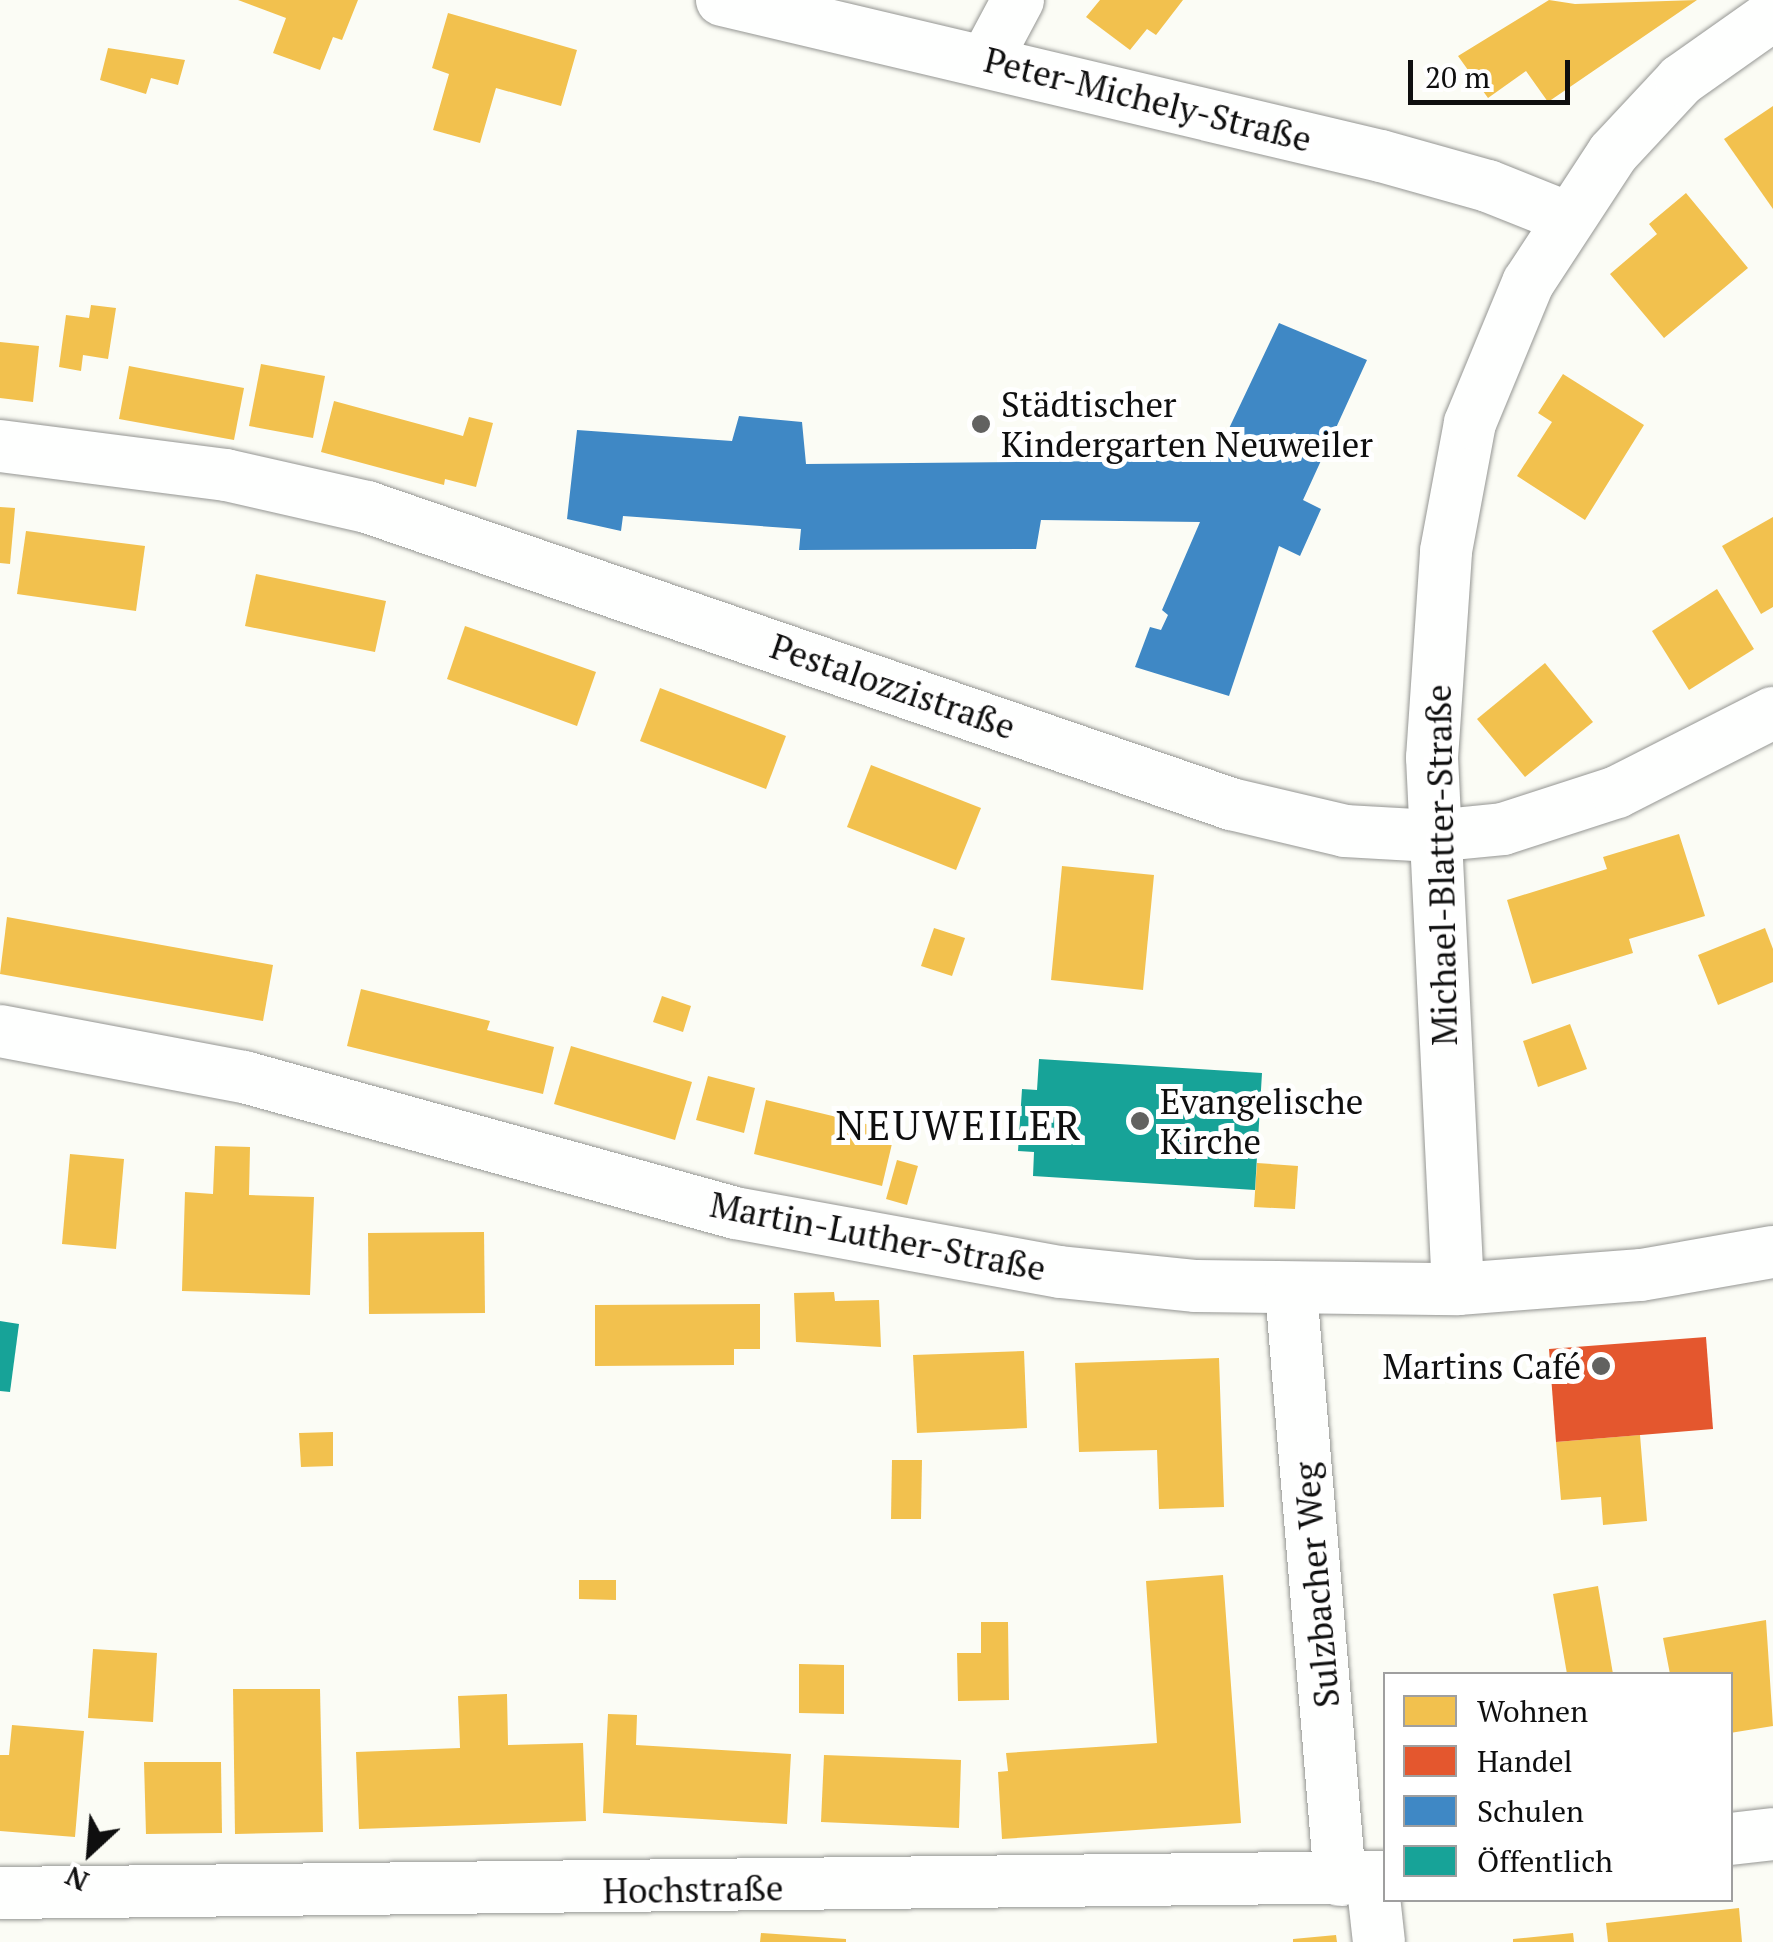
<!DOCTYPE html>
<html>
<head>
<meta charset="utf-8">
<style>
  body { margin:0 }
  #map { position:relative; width:1773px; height:1942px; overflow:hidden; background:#fbfcf5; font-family:"PT Serif",serif }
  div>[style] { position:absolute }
  .homes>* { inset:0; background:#f2c14e }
  .shops>* { inset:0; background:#e4572e }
  .schools>* { inset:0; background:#3f88c5 }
  .public>* { inset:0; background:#17a398 }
  .roads { filter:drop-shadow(0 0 2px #959693) drop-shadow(0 0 2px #959693) }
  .street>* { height:52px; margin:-26px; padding:0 26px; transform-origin:26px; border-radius:26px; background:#fefffe }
  .dots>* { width:28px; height:28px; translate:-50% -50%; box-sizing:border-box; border:5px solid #fff; border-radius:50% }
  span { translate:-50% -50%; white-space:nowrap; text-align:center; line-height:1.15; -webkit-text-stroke:10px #fff; paint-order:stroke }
  .street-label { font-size:35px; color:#0f0f0f }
  .poi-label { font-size:35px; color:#0f0f0f }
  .left { translate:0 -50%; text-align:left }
  .right { translate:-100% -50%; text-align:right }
  .quarter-label { font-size:40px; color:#0f0f0f; letter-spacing:2.5px }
  .legend { position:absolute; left:1383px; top:1672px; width:350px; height:230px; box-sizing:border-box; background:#fff; border:2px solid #9f9f9f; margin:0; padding:12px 18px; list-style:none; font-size:30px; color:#0f0f0f }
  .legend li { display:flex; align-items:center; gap:20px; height:50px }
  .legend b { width:50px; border:2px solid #9f9f9f }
  .north { position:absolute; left:40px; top:1802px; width:100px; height:100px; -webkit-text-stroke:8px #fff; paint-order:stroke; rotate:206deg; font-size:28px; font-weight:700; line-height:40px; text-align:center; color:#0f0f0f }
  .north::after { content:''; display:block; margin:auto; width:35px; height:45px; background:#0f0f0f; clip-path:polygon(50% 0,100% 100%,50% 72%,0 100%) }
  .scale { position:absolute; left:1408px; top:60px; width:162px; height:45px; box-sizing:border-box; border:5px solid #0f0f0f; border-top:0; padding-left:12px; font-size:30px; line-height:35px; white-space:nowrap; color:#0f0f0f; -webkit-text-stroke:8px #fff; paint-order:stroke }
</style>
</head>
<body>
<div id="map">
  <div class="homes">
    <div style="clip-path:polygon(238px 0,358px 0,342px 40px,333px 37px,320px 70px,273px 53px,286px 18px)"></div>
    <div style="clip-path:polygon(1100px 0,1183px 0,1156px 35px,1147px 29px,1130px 50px,1086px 17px)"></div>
    <div style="clip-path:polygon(1549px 0,1575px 4px,1697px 0,1548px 102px,1526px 71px,1488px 98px,1458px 56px)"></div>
    <div style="clip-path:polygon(448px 13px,577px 50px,561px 106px,496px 88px,480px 143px,433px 130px,449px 74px,432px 68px)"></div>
    <div style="clip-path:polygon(108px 48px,185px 60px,178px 85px,151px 78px,146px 94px,100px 80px)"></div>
    <div style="clip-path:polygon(1773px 106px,1773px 209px,1724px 139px)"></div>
    <div style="clip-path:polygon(1686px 193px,1748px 268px,1664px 338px,1610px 274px,1657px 234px,1649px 224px)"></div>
    <div style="clip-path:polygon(91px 305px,116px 308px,108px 359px,83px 355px,81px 371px,59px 367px,66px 315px,89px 318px)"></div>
    <div style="clip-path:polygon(0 342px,39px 346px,33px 402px,0 398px)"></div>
    <div style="clip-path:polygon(261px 364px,325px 376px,313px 438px,249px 426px)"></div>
    <div style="clip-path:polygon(129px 366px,244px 388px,234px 440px,119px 419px)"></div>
    <div style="clip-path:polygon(1563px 374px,1644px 425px,1585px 520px,1517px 476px,1552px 422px,1538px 413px)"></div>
    <div style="clip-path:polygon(334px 401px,463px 436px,469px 417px,493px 423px,476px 487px,445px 479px,444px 485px,321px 452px)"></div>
    <div style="clip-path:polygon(0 507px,15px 508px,10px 564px,0 563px)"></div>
    <div style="clip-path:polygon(1773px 517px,1773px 607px,1761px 614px,1722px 546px)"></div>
    <div style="clip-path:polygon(26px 531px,145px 546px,136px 611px,17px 594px)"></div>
    <div style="clip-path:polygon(256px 574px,386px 601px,375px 652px,245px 626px)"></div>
    <div style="clip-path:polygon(1717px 589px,1754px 649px,1689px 690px,1652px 631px)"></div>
    <div style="clip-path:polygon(465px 626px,596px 672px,577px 726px,447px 679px)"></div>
    <div style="clip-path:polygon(1545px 663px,1593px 722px,1525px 777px,1477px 719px)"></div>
    <div style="clip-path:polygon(660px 688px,786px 736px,766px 789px,640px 741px)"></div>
    <div style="clip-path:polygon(871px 765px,981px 808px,956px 870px,847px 827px)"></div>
    <div style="clip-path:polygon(1679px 834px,1705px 916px,1629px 939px,1633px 953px,1532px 984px,1507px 900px,1607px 869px,1603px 857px)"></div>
    <div style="clip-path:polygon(1062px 866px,1154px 875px,1143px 990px,1051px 980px)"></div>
    <div style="clip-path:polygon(7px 917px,273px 965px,263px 1021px,0 974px)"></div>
    <div style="clip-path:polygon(934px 928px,965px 938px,952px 976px,921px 966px)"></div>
    <div style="clip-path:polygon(1765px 928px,1773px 949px,1773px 982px,1718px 1005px,1698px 955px)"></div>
    <div style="clip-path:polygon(361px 989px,490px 1021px,487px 1030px,554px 1047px,543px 1094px,347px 1046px)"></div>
    <div style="clip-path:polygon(662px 996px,691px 1006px,683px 1032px,653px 1022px)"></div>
    <div style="clip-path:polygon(1570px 1024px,1587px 1069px,1538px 1087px,1523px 1041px)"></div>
    <div style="clip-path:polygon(571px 1046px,692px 1082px,675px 1140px,554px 1104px)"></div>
    <div style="clip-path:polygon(708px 1076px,755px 1088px,744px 1133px,696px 1120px)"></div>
    <div style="clip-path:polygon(766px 1100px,895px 1131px,882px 1186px,754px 1154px)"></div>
    <div style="clip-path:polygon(215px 1146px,250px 1147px,249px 1195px,314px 1197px,310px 1295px,182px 1291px,185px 1192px,213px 1194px)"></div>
    <div style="clip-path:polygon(70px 1154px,124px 1159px,116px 1249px,62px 1244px)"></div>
    <div style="clip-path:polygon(897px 1160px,918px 1166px,907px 1205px,886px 1199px)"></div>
    <div style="clip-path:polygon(1257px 1163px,1298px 1166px,1295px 1209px,1254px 1207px)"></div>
    <div style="clip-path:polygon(484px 1232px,485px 1313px,369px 1314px,368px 1233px)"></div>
    <div style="clip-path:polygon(834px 1292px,835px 1301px,879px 1300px,881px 1347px,796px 1342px,794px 1293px)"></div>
    <div style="clip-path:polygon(760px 1304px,760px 1349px,734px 1349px,734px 1365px,595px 1366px,595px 1305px)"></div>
    <div style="clip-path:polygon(1024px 1351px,1027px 1428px,917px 1433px,913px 1355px)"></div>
    <div style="clip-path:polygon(1219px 1358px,1224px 1507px,1159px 1509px,1157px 1450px,1079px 1452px,1075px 1363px)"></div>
    <div style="clip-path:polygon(333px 1432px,333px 1466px,301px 1467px,299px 1433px)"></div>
    <div style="clip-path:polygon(1640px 1435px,1647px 1521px,1603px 1525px,1601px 1497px,1561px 1500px,1556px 1442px)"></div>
    <div style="clip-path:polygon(892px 1460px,922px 1460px,921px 1519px,891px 1519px)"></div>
    <div style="clip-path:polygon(1223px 1575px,1241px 1823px,1002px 1839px,998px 1772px,1008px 1771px,1006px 1753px,1157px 1743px,1146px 1581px)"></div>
    <div style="clip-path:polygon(579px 1580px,616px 1580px,616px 1600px,579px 1599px)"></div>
    <div style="clip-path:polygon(1598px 1586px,1613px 1674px,1567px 1674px,1553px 1594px)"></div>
    <div style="clip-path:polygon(1766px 1620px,1773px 1726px,1730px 1733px,1730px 1674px,1670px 1674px,1663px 1638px)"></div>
    <div style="clip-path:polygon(981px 1622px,1008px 1622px,1009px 1700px,958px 1701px,957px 1653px,981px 1653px)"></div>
    <div style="clip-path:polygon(93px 1649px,157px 1653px,153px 1722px,88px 1718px)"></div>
    <div style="clip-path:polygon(799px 1664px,844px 1665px,844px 1714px,799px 1713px)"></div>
    <div style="clip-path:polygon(233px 1689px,320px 1689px,323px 1832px,235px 1834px)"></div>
    <div style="clip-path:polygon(507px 1694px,508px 1745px,583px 1743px,586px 1821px,359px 1829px,356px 1752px,460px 1748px,458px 1696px)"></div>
    <div style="clip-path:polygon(608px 1714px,637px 1715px,636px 1745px,791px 1754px,787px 1824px,603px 1813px)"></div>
    <div style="clip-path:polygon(12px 1725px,84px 1731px,75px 1837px,0 1831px,0 1755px,9px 1755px)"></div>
    <div style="clip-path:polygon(824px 1755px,961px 1760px,959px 1828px,821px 1822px)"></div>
    <div style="clip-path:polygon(144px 1762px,221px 1762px,222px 1833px,146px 1834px)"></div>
    <div style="clip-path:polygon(1739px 1908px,1742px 1942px,1608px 1942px,1606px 1923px)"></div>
    <div style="clip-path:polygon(761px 1933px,846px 1939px,846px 1942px,760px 1942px)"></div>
    <div style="clip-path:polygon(1573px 1933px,1574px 1942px,1513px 1942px,1513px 1939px)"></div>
    <div style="clip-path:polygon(1336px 1935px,1337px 1942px,1293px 1942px,1293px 1939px)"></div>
  </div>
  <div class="shops">
    <div style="clip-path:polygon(1706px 1337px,1713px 1429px,1556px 1442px,1549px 1349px)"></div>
  </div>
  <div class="schools">
    <div style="clip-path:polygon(1279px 323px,1367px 360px,1303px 500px,1321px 509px,1300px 556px,1279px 546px,1229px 696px,1135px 667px,1150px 627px,1161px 630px,1168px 615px,1162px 610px,1200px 522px,1041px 520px,1036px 549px,799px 550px,801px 529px,623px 516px,621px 531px,567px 519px,577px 430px,732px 441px,739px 416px,802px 422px,806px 464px,1214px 460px)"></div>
  </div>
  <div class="public">
    <div style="clip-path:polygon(1039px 1059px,1262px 1073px,1255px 1190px,1033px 1176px,1034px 1152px,1018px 1151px,1022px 1089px,1037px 1090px)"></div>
    <div style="clip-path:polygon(0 1321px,19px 1324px,10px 1392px,0 1391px)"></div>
  </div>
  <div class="roads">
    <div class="street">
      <div style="left:722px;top:0;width:677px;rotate:13.32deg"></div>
      <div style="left:1381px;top:156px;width:111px;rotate:15.7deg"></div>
      <div style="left:1488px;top:186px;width:86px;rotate:21.8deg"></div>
      <div style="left:986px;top:60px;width:68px;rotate:-61.9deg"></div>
      <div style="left:0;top:446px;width:228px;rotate:7.3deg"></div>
      <div style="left:226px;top:475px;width:145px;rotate:12.8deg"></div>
      <div style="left:367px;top:507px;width:914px;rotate:18.97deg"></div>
      <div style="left:1231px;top:804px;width:117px;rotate:13.3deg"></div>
      <div style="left:1345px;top:831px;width:88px;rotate:3.3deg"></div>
      <div style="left:1433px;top:836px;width:70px;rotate:-5.7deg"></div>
      <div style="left:1503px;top:829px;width:120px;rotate:-18deg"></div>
      <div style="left:1617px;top:792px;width:175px;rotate:-26.9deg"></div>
      <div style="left:0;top:1031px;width:248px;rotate:10.7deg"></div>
      <div style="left:244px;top:1077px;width:509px;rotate:15.48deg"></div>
      <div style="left:735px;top:1213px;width:330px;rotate:10.3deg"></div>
      <div style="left:1060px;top:1272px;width:137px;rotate:5.9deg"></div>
      <div style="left:1196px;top:1286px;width:262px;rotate:0.7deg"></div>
      <div style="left:1458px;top:1289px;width:184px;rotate:-4.4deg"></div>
      <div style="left:1641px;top:1275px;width:134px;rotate:-9.9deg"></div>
      <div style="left:1458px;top:1289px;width:532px;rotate:-92.8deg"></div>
      <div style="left:1432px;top:758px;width:207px;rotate:-86.1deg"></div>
      <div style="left:1446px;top:551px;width:130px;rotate:-79.4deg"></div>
      <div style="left:1470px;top:423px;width:152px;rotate:-67.5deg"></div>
      <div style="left:1528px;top:283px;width:155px;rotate:-56.8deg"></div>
      <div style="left:1613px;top:153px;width:100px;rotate:-47deg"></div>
      <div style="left:1681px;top:80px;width:113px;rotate:-35.2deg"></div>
      <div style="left:1291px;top:1290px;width:592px;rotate:85.25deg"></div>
      <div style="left:1730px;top:1839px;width:43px;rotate:-6.6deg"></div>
      <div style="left:1372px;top:1879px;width:63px;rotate:83.7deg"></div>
      <div style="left:0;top:1893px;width:1386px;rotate:-0.66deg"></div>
    </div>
  </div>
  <div class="dots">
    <div style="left:981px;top:424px;background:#626260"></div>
    <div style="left:1140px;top:1121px;background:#626260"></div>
    <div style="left:1601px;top:1366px;background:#626260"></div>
  </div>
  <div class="street-label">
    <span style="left:1148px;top:99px;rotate:14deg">Peter-Michely-Straße</span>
    <span style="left:893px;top:686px;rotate:19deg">Pestalozzistraße</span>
    <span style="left:1441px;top:865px;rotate:-91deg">Michael-Blatter-Straße</span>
    <span style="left:878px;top:1236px;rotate:11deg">Martin-Luther-Straße</span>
    <span style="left:1316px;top:1585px;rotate:-95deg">Sulzbacher Weg</span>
    <span style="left:693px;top:1889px;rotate:-1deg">Hochstraße</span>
  </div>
  <div class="poi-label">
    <span class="left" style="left:1001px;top:424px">Städtischer<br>Kindergarten Neuweiler</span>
    <span class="left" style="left:1160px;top:1121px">Evangelische<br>Kirche</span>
    <span class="right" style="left:1581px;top:1366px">Martins Café</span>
  </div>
  <div class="quarter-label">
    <span style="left:959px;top:1125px">NEUWEILER</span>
  </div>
  <ul class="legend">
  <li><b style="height:28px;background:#f2c14e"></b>Wohnen</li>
  <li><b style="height:28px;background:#e4572e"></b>Handel</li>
  <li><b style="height:28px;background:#3f88c5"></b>Schulen</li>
  <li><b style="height:28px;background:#17a398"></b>Öffentlich</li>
  </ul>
  <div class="north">N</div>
  <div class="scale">20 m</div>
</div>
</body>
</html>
